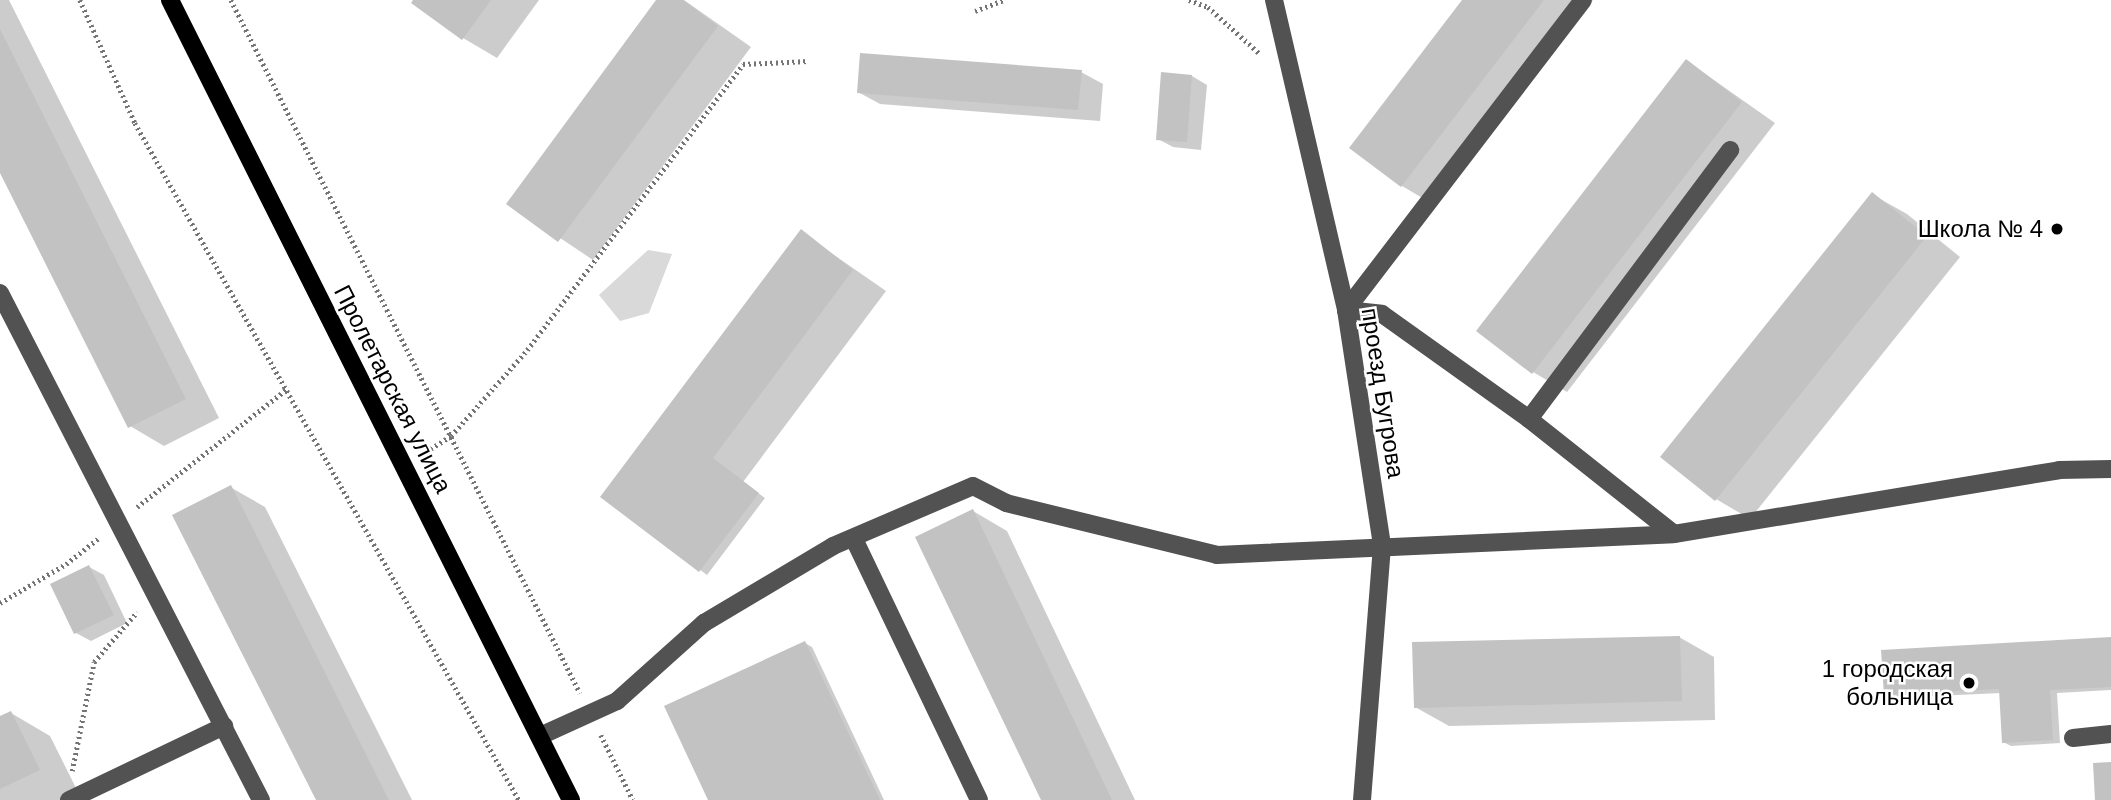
<!DOCTYPE html>
<html>
<head>
<meta charset="utf-8">
<style>
  body { margin:0 }
  #map { position:relative; width:2111px; height:800px; overflow:hidden; background:#fff; font-family:Arial,sans-serif }
  div>[style] { position:absolute }
  .green>* { inset:0; background:#d9d9d9 }
  .shadow>* { inset:0; background:#0003 }
  .building>* { inset:0; background:#c2c2c2 }
  .path>* { height:4.5px; margin-top:-2.25px; transform-origin:0; background:repeating-linear-gradient(90deg,#747474 0 2px,transparent 0 5.5px) }
  .minor>* { height:18px; margin:-9px; padding:0 9px; transform-origin:9px; border-radius:9px; background:#525252 }
  .major>* { height:18px; margin:-9px; padding:0 9px; transform-origin:9px; border-radius:9px; background:#000 }
  .dots>* { width:19px; height:19px; translate:-50% -50%; box-sizing:border-box; border:4px solid #fff; border-radius:50% }
  span { translate:-50% -50%; white-space:nowrap; text-align:center; line-height:1.15; -webkit-text-stroke:5px #fff; paint-order:stroke }
  .poi-label { font-size:24px; color:#000 }
  .right { translate:-100% -50%; text-align:right }
  .street-label { font-size:24px; color:#000 }
</style>
</head>
<body>
<div id="map">
  <div class="green">
    <div style="clip-path:polygon(648px 250px,672px 254px,649px 313px,620px 321px,599px 295px)"></div>
  </div>
  <div class="shadow">
    <div style="clip-path:polygon(0 0,9px 0,219px 418px,164px 446px,130px 426px,0 169px)"></div>
    <div style="clip-path:polygon(415px 0,539px 0,497px 58px,463px 38px)"></div>
    <div style="clip-path:polygon(658px 0,684px 0,751px 47px,593px 260px,508px 203px)"></div>
    <div style="clip-path:polygon(1464px 0,1593px 0,1436px 206px,1402px 186px)"></div>
    <div style="clip-path:polygon(1687px 61px,1775px 123px,1567px 392px,1533px 372px)"></div>
    <div style="clip-path:polygon(1081px 72px,1103px 84px,1100px 121px,880px 104px,858px 92px)"></div>
    <div style="clip-path:polygon(1192px 76px,1207px 85px,1201px 150px,1173px 147px,1158px 139px)"></div>
    <div style="clip-path:polygon(1873px 195px,1907px 214px,1960px 257px,1750px 519px,1716px 499px)"></div>
    <div style="clip-path:polygon(801px 232px,886px 291px,743px 482px,765px 498px,707px 575px,602px 496px)"></div>
    <div style="clip-path:polygon(230px 487px,265px 507px,412px 800px,318px 800px)"></div>
    <div style="clip-path:polygon(973px 511px,1007px 531px,1135px 800px,1042px 800px)"></div>
    <div style="clip-path:polygon(89px 567px,104px 575px,127px 623px,91px 641px,76px 633px)"></div>
    <div style="clip-path:polygon(1679px 637px,1714px 657px,1715px 720px,1449px 726px,1415px 707px)"></div>
    <div style="clip-path:polygon(2111px 639px,2111px 690px,2057px 693px,2060px 743px,2011px 746px,2003px 742px,2001px 693px,1892px 698px,1885px 694px)"></div>
    <div style="clip-path:polygon(805px 643px,812px 647px,884px 800px,710px 800px)"></div>
    <div style="clip-path:polygon(11px 713px,50px 736px,78px 792px,61px 800px,0 800px,0 718px)"></div>
  </div>
  <div class="building">
    <div style="clip-path:polygon(413px 0,491px 0,462px 40px,411px 3px)"></div>
    <div style="clip-path:polygon(656px 0,683px 0,718px 26px,558px 242px,506px 204px)"></div>
    <div style="clip-path:polygon(1462px 0,1544px 0,1401px 187px,1349px 148px)"></div>
    <div style="clip-path:polygon(0 29px,186px 399px,128px 428px,0 173px)"></div>
    <div style="clip-path:polygon(860px 53px,1082px 70px,1078px 110px,857px 93px)"></div>
    <div style="clip-path:polygon(1686px 59px,1742px 102px,1532px 374px,1476px 331px)"></div>
    <div style="clip-path:polygon(1161px 72px,1192px 75px,1187px 142px,1156px 140px)"></div>
    <div style="clip-path:polygon(1872px 192px,1927px 236px,1715px 501px,1660px 457px)"></div>
    <div style="clip-path:polygon(801px 229px,853px 270px,713px 458px,759px 493px,699px 572px,600px 497px)"></div>
    <div style="clip-path:polygon(231px 485px,389px 800px,316px 800px,172px 515px)"></div>
    <div style="clip-path:polygon(973px 509px,1112px 800px,1041px 800px,915px 537px)"></div>
    <div style="clip-path:polygon(89px 565px,114px 615px,74px 634px,50px 584px)"></div>
    <div style="clip-path:polygon(1680px 636px,1682px 701px,1414px 708px,1412px 642px)"></div>
    <div style="clip-path:polygon(2111px 637px,2111px 687px,2050px 690px,2053px 740px,2002px 743px,1999px 689px,1884px 695px,1881px 650px)"></div>
    <div style="clip-path:polygon(805px 641px,880px 800px,708px 800px,664px 706px)"></div>
    <div style="clip-path:polygon(11px 711px,40px 770px,0 789px,0 716px)"></div>
    <div style="clip-path:polygon(2111px 762px,2111px 800px,2095px 800px,2093px 763px)"></div>
  </div>
  <div class="path">
    <div style="left:80px;top:0;width:135px;rotate:65.9deg"></div>
    <div style="left:135px;top:123px;width:778px;rotate:60.44deg"></div>
    <div style="left:231px;top:0;width:776px;rotate:63.27deg"></div>
    <div style="left:1189px;top:0;width:20px;rotate:20deg"></div>
    <div style="left:1208px;top:7px;width:69px;rotate:42deg"></div>
    <div style="left:975px;top:11px;width:31px;rotate:-21deg"></div>
    <div style="left:426px;top:452px;width:30px;rotate:-33deg"></div>
    <div style="left:451px;top:436px;width:115px;rotate:-48.5deg"></div>
    <div style="left:527px;top:350px;width:358px;rotate:-52.9deg"></div>
    <div style="left:743px;top:64px;width:65px;rotate:-2.6deg"></div>
    <div style="left:137px;top:507px;width:191px;rotate:-38.2deg"></div>
    <div style="left:0;top:603px;width:77px;rotate:-30.6deg"></div>
    <div style="left:66px;top:564px;width:43px;rotate:-38.5deg"></div>
    <div style="left:601px;top:735px;width:72px;rotate:63.8deg"></div>
    <div style="left:72px;top:771px;width:111px;rotate:-78.6deg"></div>
    <div style="left:94px;top:662px;width:66px;rotate:-49.3deg"></div>
  </div>
  <div class="minor">
    <div style="left:1274px;top:0;width:318px;rotate:76.9deg"></div>
    <div style="left:1346px;top:310px;width:239px;rotate:81.3deg"></div>
    <div style="left:1382px;top:546px;width:255px;rotate:94.5deg"></div>
    <div style="left:0;top:293px;width:570px;rotate:62.76deg"></div>
    <div style="left:1346px;top:310px;width:36px;rotate:6deg"></div>
    <div style="left:1382px;top:314px;width:181px;rotate:35.5deg"></div>
    <div style="left:1529px;top:419px;width:185px;rotate:38.4deg"></div>
    <div style="left:1346px;top:310px;width:390px;rotate:-52.6deg"></div>
    <div style="left:1529px;top:419px;width:336px;rotate:-53.2deg"></div>
    <div style="left:854px;top:539px;width:289px;rotate:64.4deg"></div>
    <div style="left:540px;top:736px;width:85px;rotate:-24.4deg"></div>
    <div style="left:617px;top:701px;width:117px;rotate:-41.9deg"></div>
    <div style="left:704px;top:623px;width:150px;rotate:-30.8deg"></div>
    <div style="left:833px;top:546px;width:152px;rotate:-23.2deg"></div>
    <div style="left:973px;top:486px;width:37px;rotate:27deg"></div>
    <div style="left:1006px;top:503px;width:217px;rotate:13.8deg"></div>
    <div style="left:1217px;top:555px;width:457px;rotate:-2.6deg"></div>
    <div style="left:1674px;top:534px;width:390px;rotate:-9.4deg"></div>
    <div style="left:2059px;top:470px;width:52px;rotate:-1.1deg"></div>
    <div style="left:2073px;top:738px;width:38px;rotate:-6deg"></div>
    <div style="left:69px;top:800px;width:172px;rotate:-25.5deg"></div>
  </div>
  <div class="major">
    <div style="left:170px;top:0;width:895px;rotate:63.38deg"></div>
  </div>
  <div class="dots">
    <div style="left:2057px;top:229px;background:#000"></div>
    <div style="left:1969px;top:683px;background:#000"></div>
  </div>
  <div class="poi-label">
    <span class="right" style="left:2043px;top:229px">Школа № 4</span>
    <span class="right" style="left:1953px;top:683px">1 городская<br>больница</span>
  </div>
  <div class="street-label">
    <span style="left:393px;top:389px;rotate:63deg">Пролетарская улица</span>
    <span style="left:1383px;top:393px;rotate:81deg">проезд Бугрова</span>
  </div>
</div>
</body>
</html>
